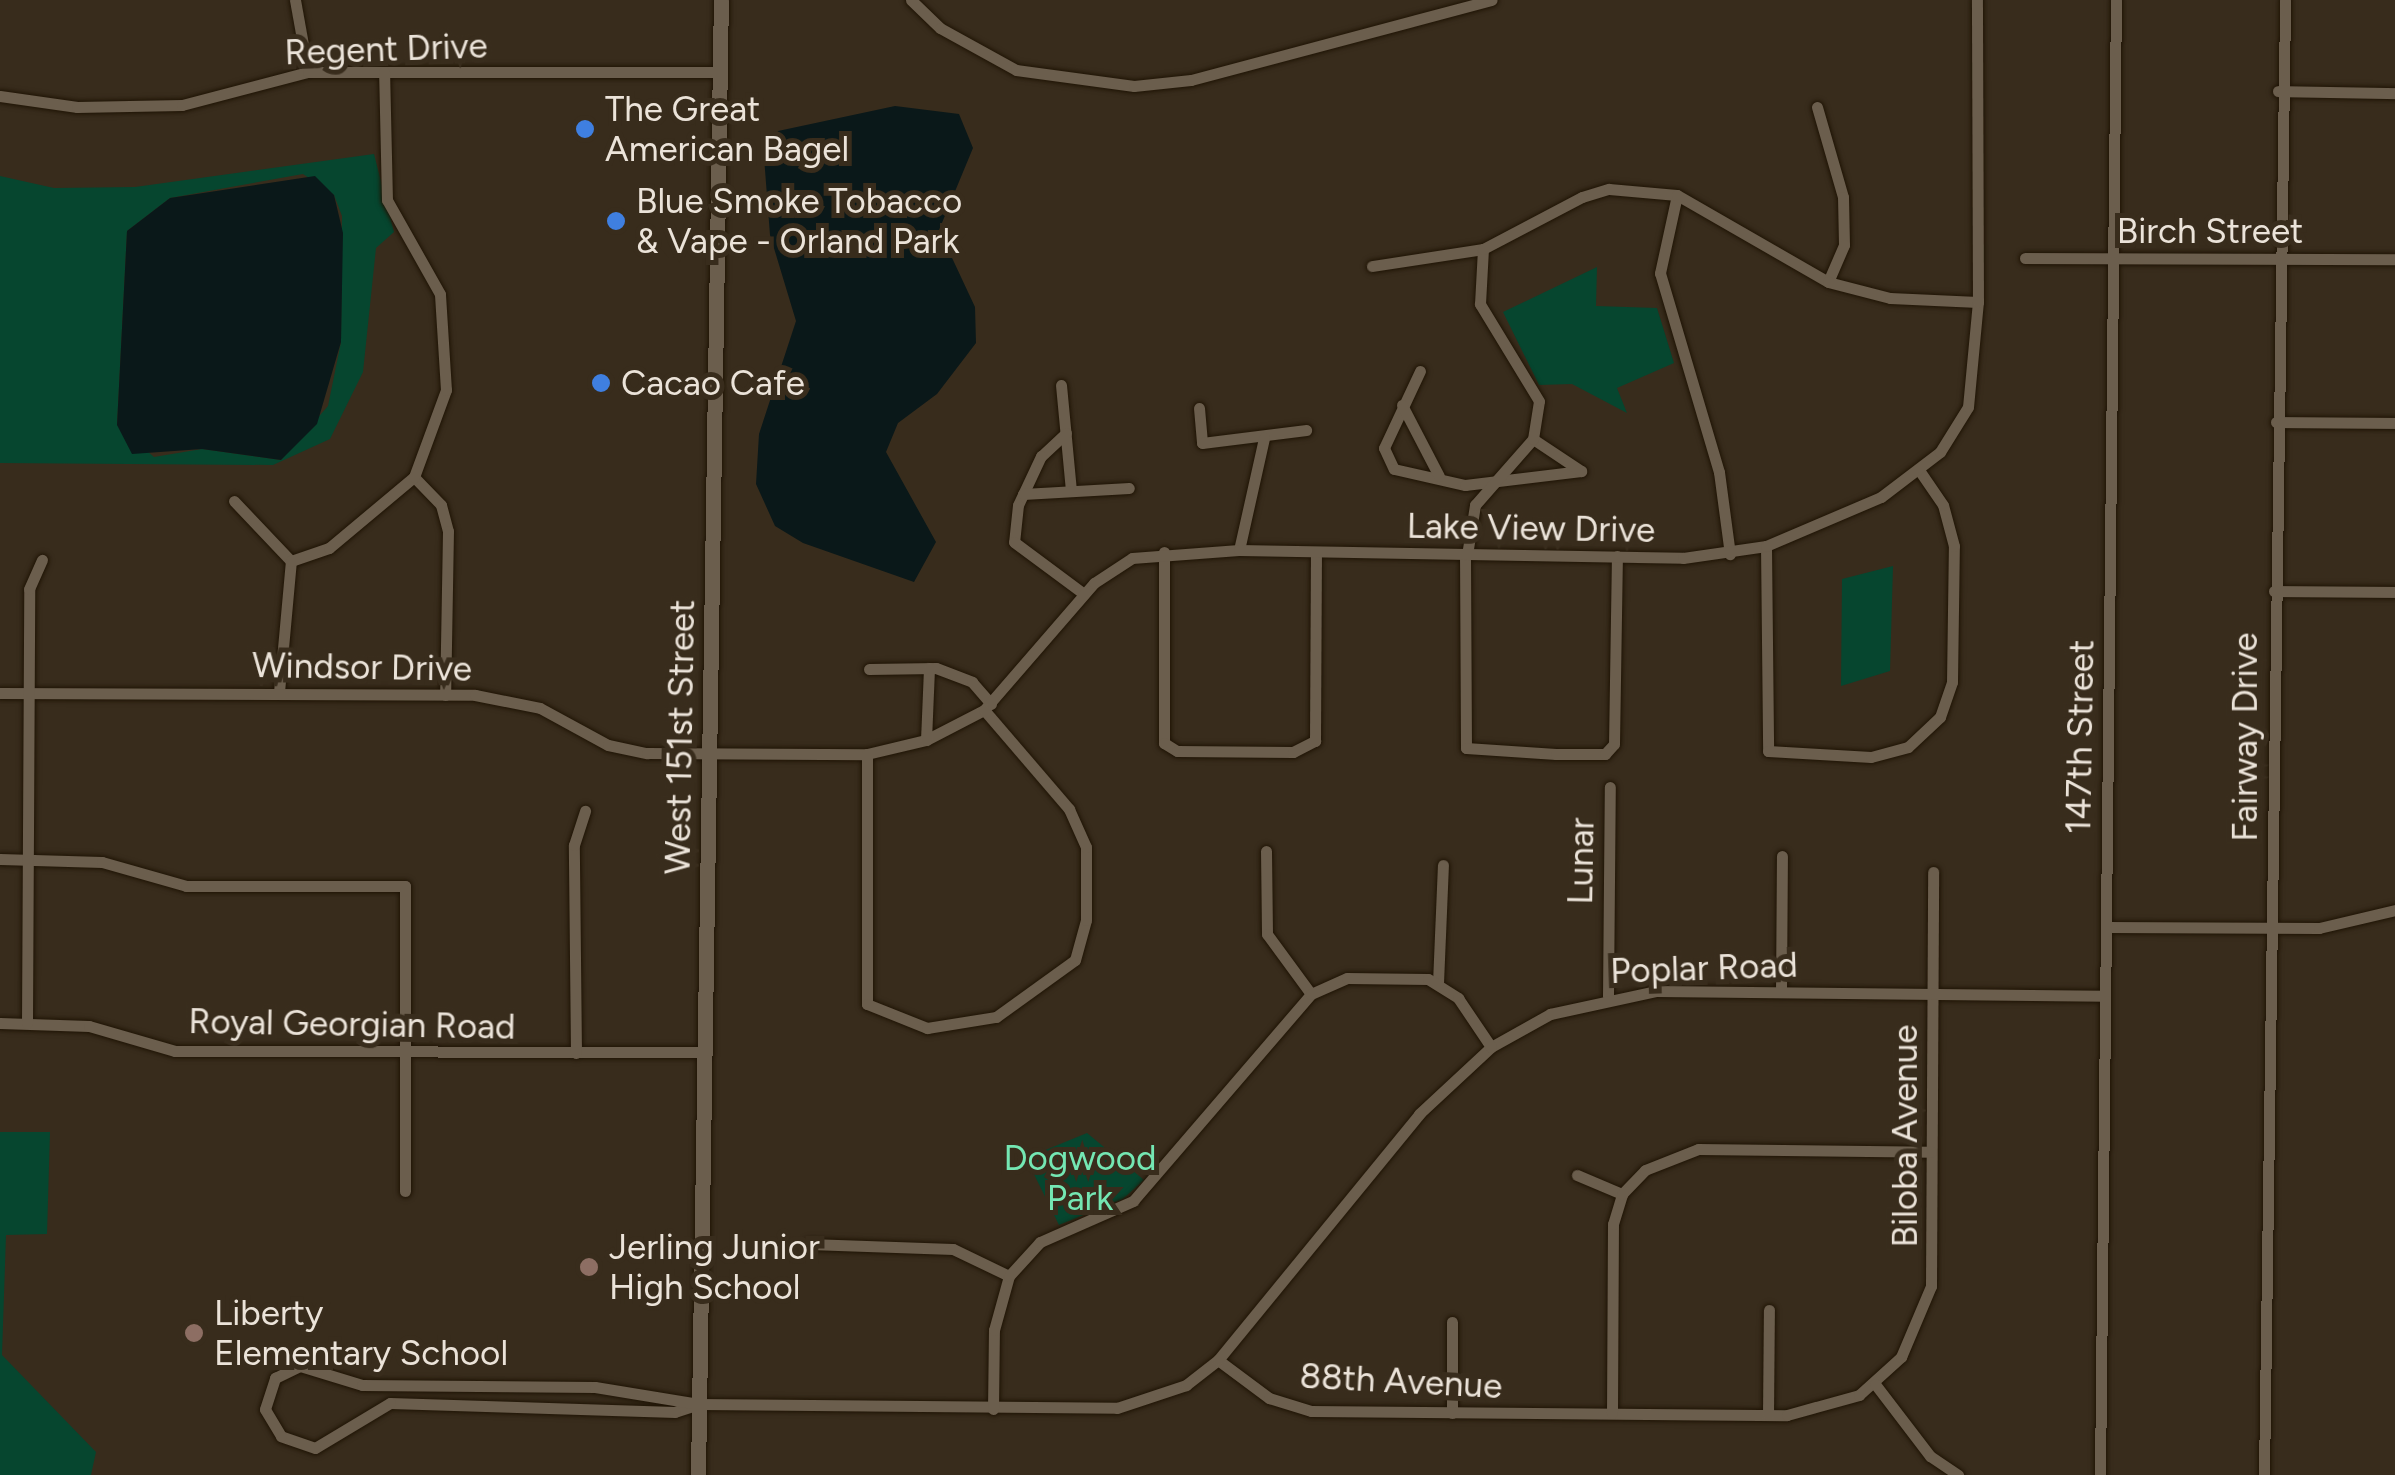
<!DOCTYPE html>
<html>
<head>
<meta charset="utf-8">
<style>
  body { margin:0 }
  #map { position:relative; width:2395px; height:1475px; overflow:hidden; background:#382c1c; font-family:Figtree,sans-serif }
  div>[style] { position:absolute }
  .green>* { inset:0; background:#06462f }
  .water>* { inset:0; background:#0a1819 }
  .roads { filter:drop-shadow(0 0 2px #1f1405) drop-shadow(0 0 2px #1f1405) }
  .street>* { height:11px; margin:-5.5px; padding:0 5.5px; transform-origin:5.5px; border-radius:5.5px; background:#6b5e4d }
  .secondary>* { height:15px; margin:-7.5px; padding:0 7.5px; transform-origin:7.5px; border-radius:7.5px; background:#6b5e4d }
  .dots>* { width:28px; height:28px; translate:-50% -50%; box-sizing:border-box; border:5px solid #382c1c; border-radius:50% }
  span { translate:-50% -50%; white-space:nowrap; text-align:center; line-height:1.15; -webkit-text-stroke:10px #382c1c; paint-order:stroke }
  .street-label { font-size:35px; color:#ebe3d9 }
  .poi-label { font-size:35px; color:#ebe3d9 }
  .left { translate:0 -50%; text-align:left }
  .park-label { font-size:35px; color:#74e7b3 }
</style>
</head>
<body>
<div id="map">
  <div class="green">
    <div style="clip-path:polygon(evenodd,374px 154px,394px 232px,376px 248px,363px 372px,330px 439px,273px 465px,0 463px,0 176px,54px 188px,135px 187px,374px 154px,303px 174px,334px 195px,342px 216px,341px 342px,328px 406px,281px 460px,202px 449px,154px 457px,117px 425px,127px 231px,170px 198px,303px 174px)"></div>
    <div style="clip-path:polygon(1597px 267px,1596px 306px,1657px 308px,1674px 363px,1617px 388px,1627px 413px,1572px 384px,1539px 385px,1503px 312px)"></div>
    <div style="clip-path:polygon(1893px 566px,1890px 671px,1841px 686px,1842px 579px)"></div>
    <div style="clip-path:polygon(0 1132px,50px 1132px,47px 1234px,6px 1235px,2px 1355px,96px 1452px,91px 1475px,0 1475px)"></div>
    <div style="clip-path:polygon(1087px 1133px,1144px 1180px,1123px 1199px,1059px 1225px,1026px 1158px)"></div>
  </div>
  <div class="water">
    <div style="clip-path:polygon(895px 106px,959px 114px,973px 148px,939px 230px,975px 307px,976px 343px,937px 394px,898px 423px,886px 452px,936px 542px,914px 582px,803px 543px,775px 526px,756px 484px,759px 434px,796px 321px,770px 235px,764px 157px,778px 131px)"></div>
    <div style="clip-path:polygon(315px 176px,334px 195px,343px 233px,341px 342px,317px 424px,281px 460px,202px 449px,132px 454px,117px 425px,127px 231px,170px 198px)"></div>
  </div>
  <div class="roads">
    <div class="street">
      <div style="left:295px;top:0;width:73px;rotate:79.8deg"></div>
      <div style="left:911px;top:0;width:40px;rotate:44deg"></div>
      <div style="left:940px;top:28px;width:87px;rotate:28.9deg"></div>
      <div style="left:1016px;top:70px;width:119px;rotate:7.7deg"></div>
      <div style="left:1134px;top:86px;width:57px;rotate:-6deg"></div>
      <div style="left:1191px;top:80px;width:311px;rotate:-14.9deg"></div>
      <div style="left:2278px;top:91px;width:117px;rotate:1deg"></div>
      <div style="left:0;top:96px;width:78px;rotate:8.1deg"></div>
      <div style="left:77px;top:107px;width:105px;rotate:-1.1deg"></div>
      <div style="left:182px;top:105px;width:130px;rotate:-14.7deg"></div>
      <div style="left:308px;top:72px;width:412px"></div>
      <div style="left:1817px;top:107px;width:94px;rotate:73.9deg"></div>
      <div style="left:1843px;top:197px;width:48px;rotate:88.8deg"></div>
      <div style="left:1844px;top:245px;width:40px;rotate:113.4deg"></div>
      <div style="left:1677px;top:195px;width:80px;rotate:102.3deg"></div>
      <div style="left:1660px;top:273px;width:208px;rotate:73.5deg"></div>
      <div style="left:1719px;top:472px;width:83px;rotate:82.4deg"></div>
      <div style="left:2025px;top:258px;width:370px;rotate:0.2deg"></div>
      <div style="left:1372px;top:266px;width:112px;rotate:-8.7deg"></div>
      <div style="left:1420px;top:371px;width:85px;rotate:115.1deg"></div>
      <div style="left:1384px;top:448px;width:23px;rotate:65deg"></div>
      <div style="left:1394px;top:469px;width:73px;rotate:12.7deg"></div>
      <div style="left:1465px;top:485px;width:117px;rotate:-6.9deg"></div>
      <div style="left:1061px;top:385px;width:106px;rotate:84.6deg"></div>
      <div style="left:1402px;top:405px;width:80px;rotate:62.5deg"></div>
      <div style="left:1199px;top:408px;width:35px;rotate:85deg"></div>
      <div style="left:1202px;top:443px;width:105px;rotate:-7.1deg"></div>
      <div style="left:2276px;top:422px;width:119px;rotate:0.5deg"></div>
      <div style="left:1066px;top:433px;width:34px;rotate:137deg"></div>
      <div style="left:1041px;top:456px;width:54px;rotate:115.1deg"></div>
      <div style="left:1018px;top:505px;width:37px;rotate:96deg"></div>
      <div style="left:1014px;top:542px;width:87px;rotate:36.6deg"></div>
      <div style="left:1533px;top:439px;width:58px;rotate:33.7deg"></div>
      <div style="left:414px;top:477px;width:39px;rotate:46deg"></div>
      <div style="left:441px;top:505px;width:27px;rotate:75deg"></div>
      <div style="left:448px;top:531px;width:164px;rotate:91deg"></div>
      <div style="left:1023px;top:494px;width:106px;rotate:-3.2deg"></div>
      <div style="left:234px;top:501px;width:83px;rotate:46.5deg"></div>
      <div style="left:1766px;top:546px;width:205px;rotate:89.4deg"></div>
      <div style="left:1768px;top:751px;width:103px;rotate:3.3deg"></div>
      <div style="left:1871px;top:757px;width:38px;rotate:-15deg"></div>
      <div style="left:1908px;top:747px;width:44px;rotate:-43.2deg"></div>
      <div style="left:1940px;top:717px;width:37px;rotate:-71deg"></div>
      <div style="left:1952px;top:682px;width:136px;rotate:-89.2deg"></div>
      <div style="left:1954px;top:546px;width:42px;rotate:-105deg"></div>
      <div style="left:1943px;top:505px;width:42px;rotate:-124.4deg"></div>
      <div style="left:1239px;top:550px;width:115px;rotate:-77.4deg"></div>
      <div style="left:1164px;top:552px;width:191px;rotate:90deg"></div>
      <div style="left:1164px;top:743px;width:15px;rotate:32deg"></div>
      <div style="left:1177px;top:751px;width:116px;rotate:0.5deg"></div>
      <div style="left:1293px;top:752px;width:25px;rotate:-27deg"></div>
      <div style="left:1315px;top:741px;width:189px;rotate:-89.7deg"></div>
      <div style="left:1465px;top:555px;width:193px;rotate:89.7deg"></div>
      <div style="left:1466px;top:748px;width:90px;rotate:3.8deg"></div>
      <div style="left:1556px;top:754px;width:49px"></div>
      <div style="left:1605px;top:754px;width:13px;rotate:-48deg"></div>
      <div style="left:1614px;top:744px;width:188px;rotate:-89.1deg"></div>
      <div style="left:1467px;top:555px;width:51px;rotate:-80.9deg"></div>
      <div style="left:1475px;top:505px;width:88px;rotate:-48.7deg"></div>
      <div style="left:1533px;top:439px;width:38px;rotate:-81deg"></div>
      <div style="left:1539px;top:401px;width:114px;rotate:-121.3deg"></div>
      <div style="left:1480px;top:304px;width:55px;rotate:-86.9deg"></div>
      <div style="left:1483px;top:249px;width:112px;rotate:-27.7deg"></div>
      <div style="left:1582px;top:197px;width:28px;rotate:-17deg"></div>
      <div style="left:1609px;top:189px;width:68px;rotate:5deg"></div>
      <div style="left:1677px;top:195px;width:174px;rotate:29.9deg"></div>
      <div style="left:1828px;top:282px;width:64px;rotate:14.5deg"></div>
      <div style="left:1890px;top:298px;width:88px;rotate:2.6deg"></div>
      <div style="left:2274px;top:591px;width:121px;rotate:0.5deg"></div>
      <div style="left:869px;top:669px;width:67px;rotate:-0.9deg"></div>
      <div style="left:936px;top:668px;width:39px;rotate:21deg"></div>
      <div style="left:972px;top:682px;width:29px;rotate:49deg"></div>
      <div style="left:279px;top:692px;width:132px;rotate:-84.8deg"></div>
      <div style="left:291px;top:561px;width:40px;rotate:-18.9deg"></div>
      <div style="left:329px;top:548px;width:111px;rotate:-39.9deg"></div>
      <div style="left:414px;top:477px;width:93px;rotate:-69.8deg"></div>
      <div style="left:446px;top:390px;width:96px;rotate:-93.6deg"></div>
      <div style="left:440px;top:294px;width:108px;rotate:-119.4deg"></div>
      <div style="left:387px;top:200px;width:128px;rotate:-91.3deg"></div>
      <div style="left:0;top:693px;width:475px;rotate:0.2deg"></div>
      <div style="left:475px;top:695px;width:66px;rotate:11.3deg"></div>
      <div style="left:540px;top:708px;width:77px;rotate:28.6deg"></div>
      <div style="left:608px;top:745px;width:40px;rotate:12deg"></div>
      <div style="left:647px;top:753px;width:220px;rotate:0.3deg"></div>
      <div style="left:867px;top:754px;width:61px;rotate:-13.3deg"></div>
      <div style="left:926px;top:740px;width:65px;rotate:-27.3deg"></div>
      <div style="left:984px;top:710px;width:168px;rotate:-49.1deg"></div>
      <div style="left:1094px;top:583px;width:45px;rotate:-33.3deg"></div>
      <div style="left:1132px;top:558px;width:107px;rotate:-4.3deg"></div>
      <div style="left:1239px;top:550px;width:444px;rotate:1deg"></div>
      <div style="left:1683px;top:558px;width:84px;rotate:-8.2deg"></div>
      <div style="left:1766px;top:546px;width:125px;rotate:-23.1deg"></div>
      <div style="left:1881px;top:497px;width:74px;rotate:-37.3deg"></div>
      <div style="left:1940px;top:452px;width:53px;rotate:-58.1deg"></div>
      <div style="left:1968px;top:407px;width:105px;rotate:-84.6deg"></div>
      <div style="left:1978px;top:302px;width:302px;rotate:-90.2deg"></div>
      <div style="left:926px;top:740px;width:72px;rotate:-87.6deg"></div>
      <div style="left:867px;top:754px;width:250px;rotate:90deg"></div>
      <div style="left:867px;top:1004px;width:65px;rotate:21.8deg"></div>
      <div style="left:927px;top:1028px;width:70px;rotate:-9.1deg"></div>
      <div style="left:996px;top:1017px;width:97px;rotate:-35.8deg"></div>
      <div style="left:1075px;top:960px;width:41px;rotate:-74.6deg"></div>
      <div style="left:1086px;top:920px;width:73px;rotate:-90deg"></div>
      <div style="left:1086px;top:847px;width:42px;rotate:-114.1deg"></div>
      <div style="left:1069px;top:809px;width:130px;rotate:-130.6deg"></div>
      <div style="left:1266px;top:851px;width:83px;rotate:89.3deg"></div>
      <div style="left:1267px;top:934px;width:74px;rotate:53.7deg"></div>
      <div style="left:0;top:859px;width:102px;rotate:1.7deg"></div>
      <div style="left:102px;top:862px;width:87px;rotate:15.9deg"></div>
      <div style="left:186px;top:886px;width:219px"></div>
      <div style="left:405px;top:886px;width:305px;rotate:90deg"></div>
      <div style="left:2106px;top:927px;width:213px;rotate:0.3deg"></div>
      <div style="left:2319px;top:928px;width:78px;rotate:-13.3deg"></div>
      <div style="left:1438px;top:983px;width:118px;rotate:-87.6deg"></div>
      <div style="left:1781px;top:992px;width:136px;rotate:-89.6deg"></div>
      <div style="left:1608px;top:996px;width:209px;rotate:-89.5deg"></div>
      <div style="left:0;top:1023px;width:89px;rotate:1.9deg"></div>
      <div style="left:89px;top:1026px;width:90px;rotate:16.2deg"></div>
      <div style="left:175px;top:1051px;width:531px;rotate:0.11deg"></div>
      <div style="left:27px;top:1023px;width:434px;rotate:-89.7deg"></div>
      <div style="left:29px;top:589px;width:32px;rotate:-66deg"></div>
      <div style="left:576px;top:1053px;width:208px;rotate:-90.6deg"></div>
      <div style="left:574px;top:845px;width:36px;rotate:-72deg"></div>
      <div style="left:1577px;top:1175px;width:49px;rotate:22.9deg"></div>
      <div style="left:809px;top:1244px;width:144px;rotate:2deg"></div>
      <div style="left:953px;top:1249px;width:62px;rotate:25.7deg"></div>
      <div style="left:1452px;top:1322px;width:91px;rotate:90deg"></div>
      <div style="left:1218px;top:1360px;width:64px;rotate:36.7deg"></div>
      <div style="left:1269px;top:1398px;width:44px;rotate:17.2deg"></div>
      <div style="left:1311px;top:1411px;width:476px;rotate:0.5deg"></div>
      <div style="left:1787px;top:1415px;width:75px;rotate:-15.5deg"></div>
      <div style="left:1859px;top:1395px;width:57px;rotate:-42.1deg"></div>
      <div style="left:1901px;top:1357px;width:77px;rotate:-67.1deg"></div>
      <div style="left:1931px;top:1286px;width:414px;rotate:-89.7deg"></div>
      <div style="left:1875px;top:1384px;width:91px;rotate:52.6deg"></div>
      <div style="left:1930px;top:1456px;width:34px;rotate:34deg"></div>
      <div style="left:699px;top:1404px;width:25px;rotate:162deg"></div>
      <div style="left:675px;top:1412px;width:285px;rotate:-178.2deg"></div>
      <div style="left:390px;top:1403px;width:87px;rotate:149deg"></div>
      <div style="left:315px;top:1448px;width:36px;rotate:-161deg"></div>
      <div style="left:281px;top:1436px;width:31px;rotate:-121deg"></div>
      <div style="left:265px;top:1409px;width:33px;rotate:-72deg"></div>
      <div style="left:275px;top:1378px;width:28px;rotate:-26deg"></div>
      <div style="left:300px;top:1366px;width:65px;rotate:17deg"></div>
      <div style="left:362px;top:1385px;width:233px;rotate:0.5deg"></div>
      <div style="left:595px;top:1387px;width:105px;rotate:9.3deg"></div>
      <div style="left:699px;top:1404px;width:418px;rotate:0.5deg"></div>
      <div style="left:1117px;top:1408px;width:73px;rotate:-18.4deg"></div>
      <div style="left:1186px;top:1385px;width:41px;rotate:-38deg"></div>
      <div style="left:1218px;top:1360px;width:318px;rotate:-50.7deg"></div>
      <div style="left:1419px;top:1114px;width:98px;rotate:-42.9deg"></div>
      <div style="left:1491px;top:1047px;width:68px;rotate:-29.2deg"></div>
      <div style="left:1550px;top:1014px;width:108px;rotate:-12.2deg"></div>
      <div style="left:1656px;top:991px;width:449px;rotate:0.6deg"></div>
      <div style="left:993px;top:1409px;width:79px;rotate:-89.3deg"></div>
      <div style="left:994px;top:1330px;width:56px;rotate:-74.5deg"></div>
      <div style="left:1009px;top:1276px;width:46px;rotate:-47.6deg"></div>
      <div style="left:1040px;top:1242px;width:102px;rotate:-23.8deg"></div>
      <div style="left:1133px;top:1201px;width:273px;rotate:-49.3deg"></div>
      <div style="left:1311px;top:994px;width:39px;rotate:-24deg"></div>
      <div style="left:1347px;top:978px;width:81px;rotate:0.7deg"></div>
      <div style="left:1428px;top:979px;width:36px;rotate:32deg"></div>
      <div style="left:1458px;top:998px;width:59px;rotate:56deg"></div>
      <div style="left:1612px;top:1413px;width:189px;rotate:-89.7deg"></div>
      <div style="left:1613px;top:1224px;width:31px;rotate:-73deg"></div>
      <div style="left:1622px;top:1194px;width:33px;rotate:-46deg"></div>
      <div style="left:1645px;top:1170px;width:57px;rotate:-21.6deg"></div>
      <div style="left:1698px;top:1149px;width:233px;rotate:0.7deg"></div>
      <div style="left:1768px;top:1415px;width:105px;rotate:-89.5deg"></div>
      <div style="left:2100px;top:1475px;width:1475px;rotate:-89.38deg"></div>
      <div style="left:2264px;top:1475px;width:1475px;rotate:-89.18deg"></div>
    </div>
    <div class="secondary">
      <div style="left:698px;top:1475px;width:1475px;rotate:-89.11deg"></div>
    </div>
  </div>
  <div class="dots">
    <div style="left:585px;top:129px;background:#3f7fe0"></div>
    <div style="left:616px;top:221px;background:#3f7fe0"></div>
    <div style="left:601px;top:383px;background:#3f7fe0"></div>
    <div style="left:589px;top:1267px;background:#8d6e63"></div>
    <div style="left:194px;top:1333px;background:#8d6e63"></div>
  </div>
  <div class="street-label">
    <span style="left:386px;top:49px;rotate:-2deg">Regent Drive</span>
    <span style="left:2210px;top:231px">Birch Street</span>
    <span style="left:1531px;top:528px;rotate:1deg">Lake View Drive</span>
    <span style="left:362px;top:667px;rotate:1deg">Windsor Drive</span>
    <span style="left:680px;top:737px;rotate:-89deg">West 151st Street</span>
    <span style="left:2080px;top:737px;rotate:-89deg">147th Street</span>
    <span style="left:2245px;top:737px;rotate:-90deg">Fairway Drive</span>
    <span style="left:1581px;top:861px;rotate:-89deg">Lunar</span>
    <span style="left:1704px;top:968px;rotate:-2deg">Poplar Road</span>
    <span style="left:352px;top:1024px;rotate:1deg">Royal Georgian Road</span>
    <span style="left:1905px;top:1136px;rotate:-90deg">Biloba Avenue</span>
    <span style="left:1401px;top:1381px;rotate:3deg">88th Avenue</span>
  </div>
  <div class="poi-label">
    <span class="left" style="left:605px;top:129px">The Great<br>American Bagel</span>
    <span class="left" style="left:636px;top:221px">Blue Smoke Tobacco<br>&amp; Vape - Orland Park</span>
    <span class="left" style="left:621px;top:383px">Cacao Cafe</span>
    <span class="left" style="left:609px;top:1267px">Jerling Junior<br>High School</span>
    <span class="left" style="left:214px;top:1333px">Liberty<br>Elementary School</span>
  </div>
  <div class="park-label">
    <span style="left:1080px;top:1178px">Dogwood<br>Park</span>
  </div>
</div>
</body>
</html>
